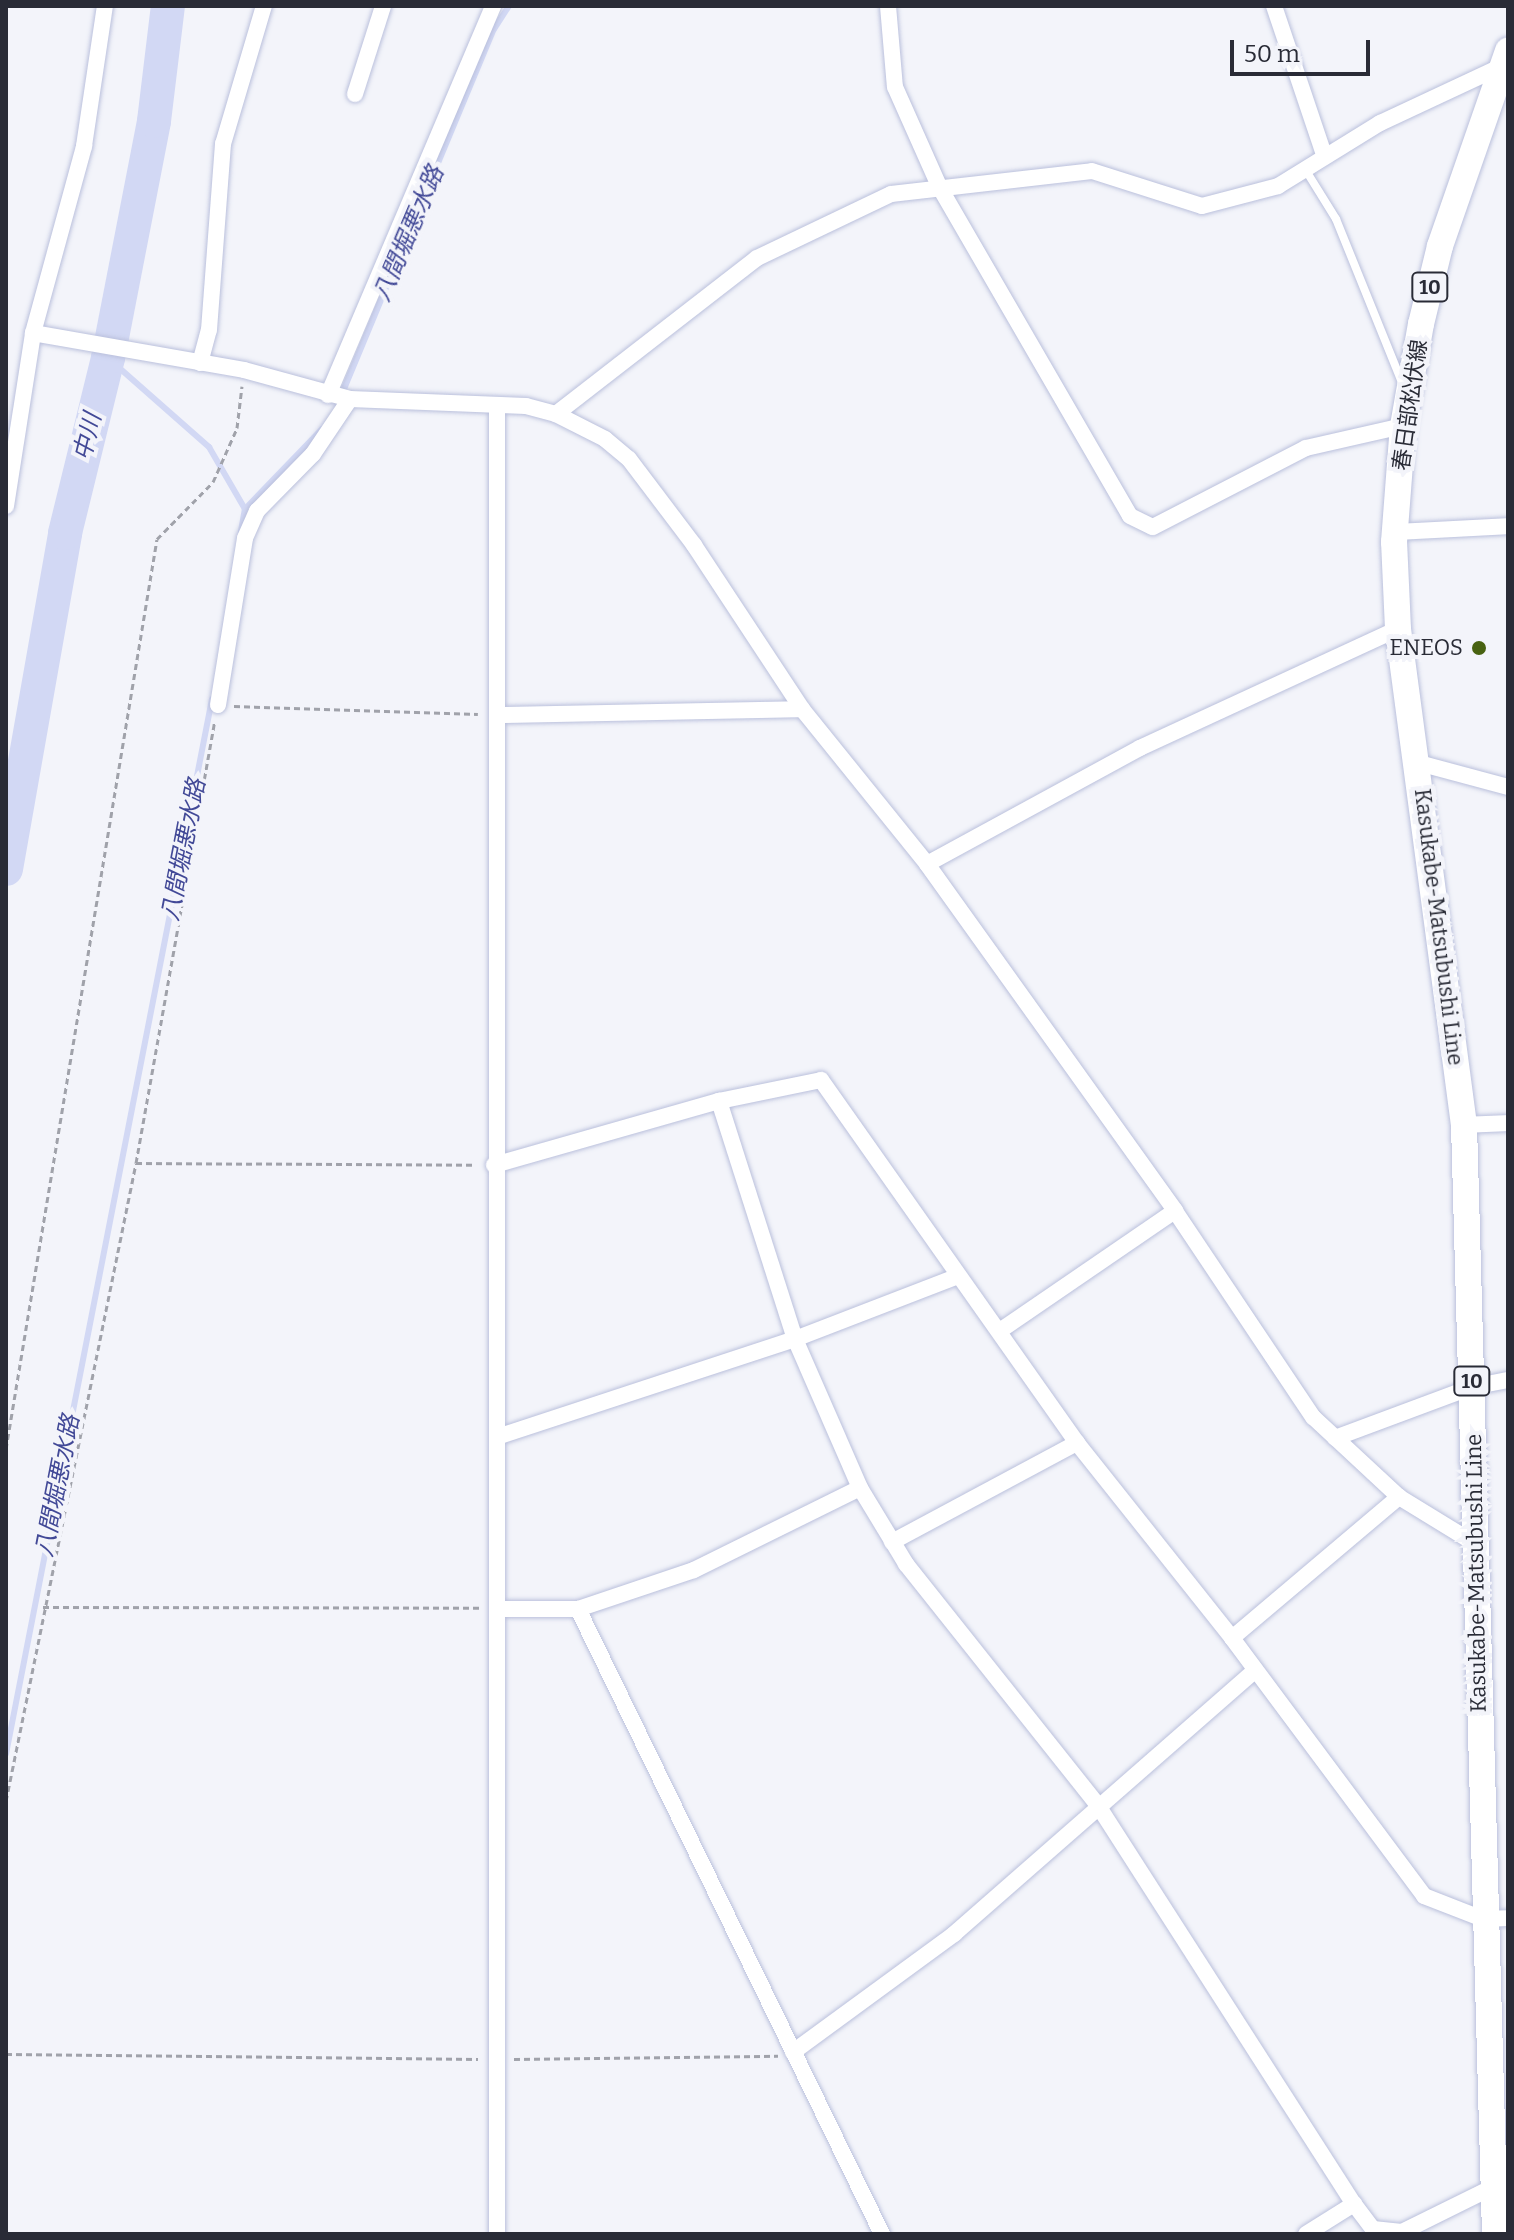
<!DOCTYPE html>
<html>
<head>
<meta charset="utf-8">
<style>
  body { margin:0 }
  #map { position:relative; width:1514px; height:2240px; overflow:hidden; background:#f3f4fa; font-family:Bitter,"Noto Sans JP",serif }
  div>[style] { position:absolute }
  .stream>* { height:6px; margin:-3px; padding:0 3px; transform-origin:3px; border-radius:3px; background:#d2d8f4 }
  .river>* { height:34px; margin:-17px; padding:0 17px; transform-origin:17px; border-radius:17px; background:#d2d8f4 }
  .path>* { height:3px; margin-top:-1.5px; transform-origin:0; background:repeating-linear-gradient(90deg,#a0a2aa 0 6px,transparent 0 10px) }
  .roads { filter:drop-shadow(0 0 2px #bac0dc) drop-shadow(0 0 2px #bac0dc) }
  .lane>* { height:8px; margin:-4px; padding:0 4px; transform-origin:4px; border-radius:4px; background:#fff }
  .street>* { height:16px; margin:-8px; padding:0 8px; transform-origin:8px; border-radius:8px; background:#fff }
  .primary>* { height:26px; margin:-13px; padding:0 13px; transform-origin:13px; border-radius:13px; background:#fff }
  .dots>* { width:22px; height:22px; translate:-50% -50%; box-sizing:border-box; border:4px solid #f3f4fa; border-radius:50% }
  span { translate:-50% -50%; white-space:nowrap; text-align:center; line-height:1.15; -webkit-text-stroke:8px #f3f4fa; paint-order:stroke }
  .shield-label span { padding:2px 6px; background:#f3f4fa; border:2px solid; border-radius:6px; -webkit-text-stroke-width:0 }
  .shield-label { font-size:20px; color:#292b36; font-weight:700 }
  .street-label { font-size:22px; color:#292b36 }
  .poi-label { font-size:22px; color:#292b36 }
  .right { translate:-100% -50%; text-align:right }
  .water-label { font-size:24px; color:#424997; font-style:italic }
  .frame { position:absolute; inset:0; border:8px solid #292b36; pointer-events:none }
  .scale { position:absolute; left:1230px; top:40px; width:140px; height:36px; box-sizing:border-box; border:4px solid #292b36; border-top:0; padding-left:10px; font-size:24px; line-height:28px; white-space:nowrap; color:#292b36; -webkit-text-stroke:6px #f3f4fa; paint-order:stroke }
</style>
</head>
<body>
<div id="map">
  <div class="stream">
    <div style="left:108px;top:358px;width:135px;rotate:41.4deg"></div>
    <div style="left:209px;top:447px;width:72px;rotate:59.9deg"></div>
    <div style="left:341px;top:396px;width:398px;rotate:-67.4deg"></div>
    <div style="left:494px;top:29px;width:27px;rotate:-57deg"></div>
    <div style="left:241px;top:531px;width:22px;rotate:-80deg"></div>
    <div style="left:245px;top:509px;width:111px;rotate:-46.1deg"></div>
    <div style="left:6px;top:1754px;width:1075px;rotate:-78.95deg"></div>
  </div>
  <div class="river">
    <div style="left:6px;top:869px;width:341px;rotate:-80deg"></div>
    <div style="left:65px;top:533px;width:180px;rotate:-76.2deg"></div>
    <div style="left:108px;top:358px;width:241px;rotate:-79deg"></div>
    <div style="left:154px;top:121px;width:116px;rotate:-83.1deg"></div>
  </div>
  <div class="path">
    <div style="left:234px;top:706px;width:244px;rotate:1.9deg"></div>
    <div style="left:136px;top:1163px;width:340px;rotate:0.3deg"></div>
    <div style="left:6px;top:1449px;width:922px;rotate:-80.58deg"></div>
    <div style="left:157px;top:539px;width:80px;rotate:-45.5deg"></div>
    <div style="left:213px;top:482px;width:59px;rotate:-66deg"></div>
    <div style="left:237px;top:428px;width:42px;rotate:-83.2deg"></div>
    <div style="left:43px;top:1607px;width:437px;rotate:0.1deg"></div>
    <div style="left:6px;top:1801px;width:651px;rotate:-78.48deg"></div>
    <div style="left:136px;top:1163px;width:449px;rotate:-79.9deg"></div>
    <div style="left:6px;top:2054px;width:472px;rotate:0.6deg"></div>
    <div style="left:514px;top:2059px;width:264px;rotate:-0.7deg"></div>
  </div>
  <div class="roads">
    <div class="lane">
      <div style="left:1305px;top:169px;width:59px;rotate:58.2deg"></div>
      <div style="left:1336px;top:219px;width:176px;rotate:68deg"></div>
    </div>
    <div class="street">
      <div style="left:888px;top:6px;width:81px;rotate:85.1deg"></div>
      <div style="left:895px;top:87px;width:111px;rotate:66deg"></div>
      <div style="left:940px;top:188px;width:379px;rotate:59.9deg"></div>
      <div style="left:1130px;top:516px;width:25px;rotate:26deg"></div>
      <div style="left:1153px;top:527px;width:172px;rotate:-27.3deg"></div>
      <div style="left:1306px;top:448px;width:99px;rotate:-12.8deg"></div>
      <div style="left:1274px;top:6px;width:157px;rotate:71.4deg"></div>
      <div style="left:355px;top:94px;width:92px;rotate:-72.3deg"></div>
      <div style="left:33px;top:333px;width:214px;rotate:9.9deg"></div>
      <div style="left:244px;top:370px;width:110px;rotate:15.3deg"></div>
      <div style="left:350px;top:399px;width:176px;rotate:2.3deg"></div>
      <div style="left:526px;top:406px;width:31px;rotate:15deg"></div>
      <div style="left:556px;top:414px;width:55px;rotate:27deg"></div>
      <div style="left:605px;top:439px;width:31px;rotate:40deg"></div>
      <div style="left:629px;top:459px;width:108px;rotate:52.9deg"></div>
      <div style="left:694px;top:545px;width:196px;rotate:56.6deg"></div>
      <div style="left:802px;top:709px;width:199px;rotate:51.1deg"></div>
      <div style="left:927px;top:864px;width:427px;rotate:54.4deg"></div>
      <div style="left:1175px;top:1211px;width:248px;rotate:56.2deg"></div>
      <div style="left:1313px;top:1417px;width:117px;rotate:42.9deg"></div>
      <div style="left:1399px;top:1497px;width:88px;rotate:31.5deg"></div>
      <div style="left:200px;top:363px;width:34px;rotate:-75deg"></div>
      <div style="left:209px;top:330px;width:187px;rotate:-85.7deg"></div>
      <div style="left:223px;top:144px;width:144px;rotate:-73.5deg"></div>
      <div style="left:328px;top:395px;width:423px;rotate:-67deg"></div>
      <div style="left:556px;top:414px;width:254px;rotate:-37.8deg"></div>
      <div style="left:757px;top:258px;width:148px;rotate:-25.5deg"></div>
      <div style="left:891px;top:194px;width:202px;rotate:-6.5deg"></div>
      <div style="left:1092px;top:171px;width:115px;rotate:17.7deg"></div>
      <div style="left:1202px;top:206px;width:79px;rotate:-14.7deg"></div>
      <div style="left:1278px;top:186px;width:120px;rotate:-31.7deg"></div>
      <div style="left:1380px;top:123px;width:135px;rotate:-25deg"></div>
      <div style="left:6px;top:506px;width:175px;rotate:-81.1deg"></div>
      <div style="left:33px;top:333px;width:194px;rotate:-74.7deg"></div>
      <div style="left:84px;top:146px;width:142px;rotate:-81.5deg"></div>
      <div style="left:1395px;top:532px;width:113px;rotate:-3deg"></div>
      <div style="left:218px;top:705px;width:169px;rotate:-80.8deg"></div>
      <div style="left:245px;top:538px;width:30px;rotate:-66deg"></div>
      <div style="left:257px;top:511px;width:80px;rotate:-45.5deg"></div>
      <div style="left:313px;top:454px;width:66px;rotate:-56.1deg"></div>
      <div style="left:500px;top:715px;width:302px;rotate:-1.1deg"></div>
      <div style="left:1419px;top:763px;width:92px;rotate:15.1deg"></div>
      <div style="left:927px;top:864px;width:243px;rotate:-28.6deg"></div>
      <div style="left:1140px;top:748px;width:284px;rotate:-24.8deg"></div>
      <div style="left:719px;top:1101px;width:250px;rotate:72.3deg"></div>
      <div style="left:795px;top:1339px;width:163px;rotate:66.4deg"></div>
      <div style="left:860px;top:1488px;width:89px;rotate:58.8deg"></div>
      <div style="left:906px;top:1564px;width:307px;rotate:51.5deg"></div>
      <div style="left:1097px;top:1804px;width:475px;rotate:57.3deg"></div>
      <div style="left:1354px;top:2204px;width:31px;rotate:53deg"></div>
      <div style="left:1373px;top:2229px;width:29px;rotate:6deg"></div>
      <div style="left:1402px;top:2232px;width:99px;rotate:-26.3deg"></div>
      <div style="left:1464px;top:1125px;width:44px;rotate:-2.6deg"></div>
      <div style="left:494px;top:1165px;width:234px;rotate:-15.9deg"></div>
      <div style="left:719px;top:1101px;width:104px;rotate:-11.6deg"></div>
      <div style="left:821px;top:1080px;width:444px;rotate:54.8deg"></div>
      <div style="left:1077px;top:1443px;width:249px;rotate:51.5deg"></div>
      <div style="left:1232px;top:1638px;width:322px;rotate:53.3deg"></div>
      <div style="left:1424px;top:1896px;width:63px;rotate:21.3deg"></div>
      <div style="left:1483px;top:1919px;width:25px;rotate:-2deg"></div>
      <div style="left:1001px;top:1330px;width:211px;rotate:-34.4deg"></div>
      <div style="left:500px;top:1436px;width:311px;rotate:-18.2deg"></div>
      <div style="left:795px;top:1339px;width:173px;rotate:-21.1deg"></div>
      <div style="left:1335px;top:1438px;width:146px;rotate:-20.4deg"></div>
      <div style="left:1472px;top:1387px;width:37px;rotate:-11deg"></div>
      <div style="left:892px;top:1542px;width:210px;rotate:-28.2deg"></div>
      <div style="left:500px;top:1609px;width:78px"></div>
      <div style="left:578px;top:1609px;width:122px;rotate:-18.6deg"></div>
      <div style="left:694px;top:1570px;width:185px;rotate:-26.3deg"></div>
      <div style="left:578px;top:1609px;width:695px;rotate:64.06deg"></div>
      <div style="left:1232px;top:1638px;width:219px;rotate:-40.2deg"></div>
      <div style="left:793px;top:2052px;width:200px;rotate:-36.2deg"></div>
      <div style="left:954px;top:1934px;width:398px;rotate:-41.2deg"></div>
      <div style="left:497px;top:2234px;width:1829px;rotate:-90deg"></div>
      <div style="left:1306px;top:2234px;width:57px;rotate:-32deg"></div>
    </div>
    <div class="primary">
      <div style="left:1495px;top:2234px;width:1109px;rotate:-91.6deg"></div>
      <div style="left:1464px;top:1125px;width:500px;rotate:-97.58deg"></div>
      <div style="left:1398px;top:629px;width:87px;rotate:-92.6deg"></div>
      <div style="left:1394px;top:542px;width:116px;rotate:-85.6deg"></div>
      <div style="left:1403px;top:426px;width:104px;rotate:-80deg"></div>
      <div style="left:1421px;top:324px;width:80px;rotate:-76.3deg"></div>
      <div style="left:1440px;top:246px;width:207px;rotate:-70.8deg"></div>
    </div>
  </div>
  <div class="dots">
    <div style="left:1479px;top:648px;background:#486211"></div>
  </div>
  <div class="shield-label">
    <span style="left:1430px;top:287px">10</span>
    <span style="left:1472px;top:1381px">10</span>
  </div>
  <div class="street-label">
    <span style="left:1410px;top:405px;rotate:-82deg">春日部松伏線</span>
    <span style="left:1439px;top:927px;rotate:83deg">Kasukabe-Matsubushi Line</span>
    <span style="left:1476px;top:1573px;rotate:-91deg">Kasukabe-Matsubushi Line</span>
  </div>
  <div class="poi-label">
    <span class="right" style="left:1463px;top:648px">ENEOS</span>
  </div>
  <div class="water-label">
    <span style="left:409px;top:234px;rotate:-67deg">八間堀悪水路</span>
    <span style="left:88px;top:437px;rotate:-76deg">中川</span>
    <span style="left:184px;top:850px;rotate:-79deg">八間堀悪水路</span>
    <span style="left:58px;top:1486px;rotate:-79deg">八間堀悪水路</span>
  </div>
  <div class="frame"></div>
  <div class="scale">50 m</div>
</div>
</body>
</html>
